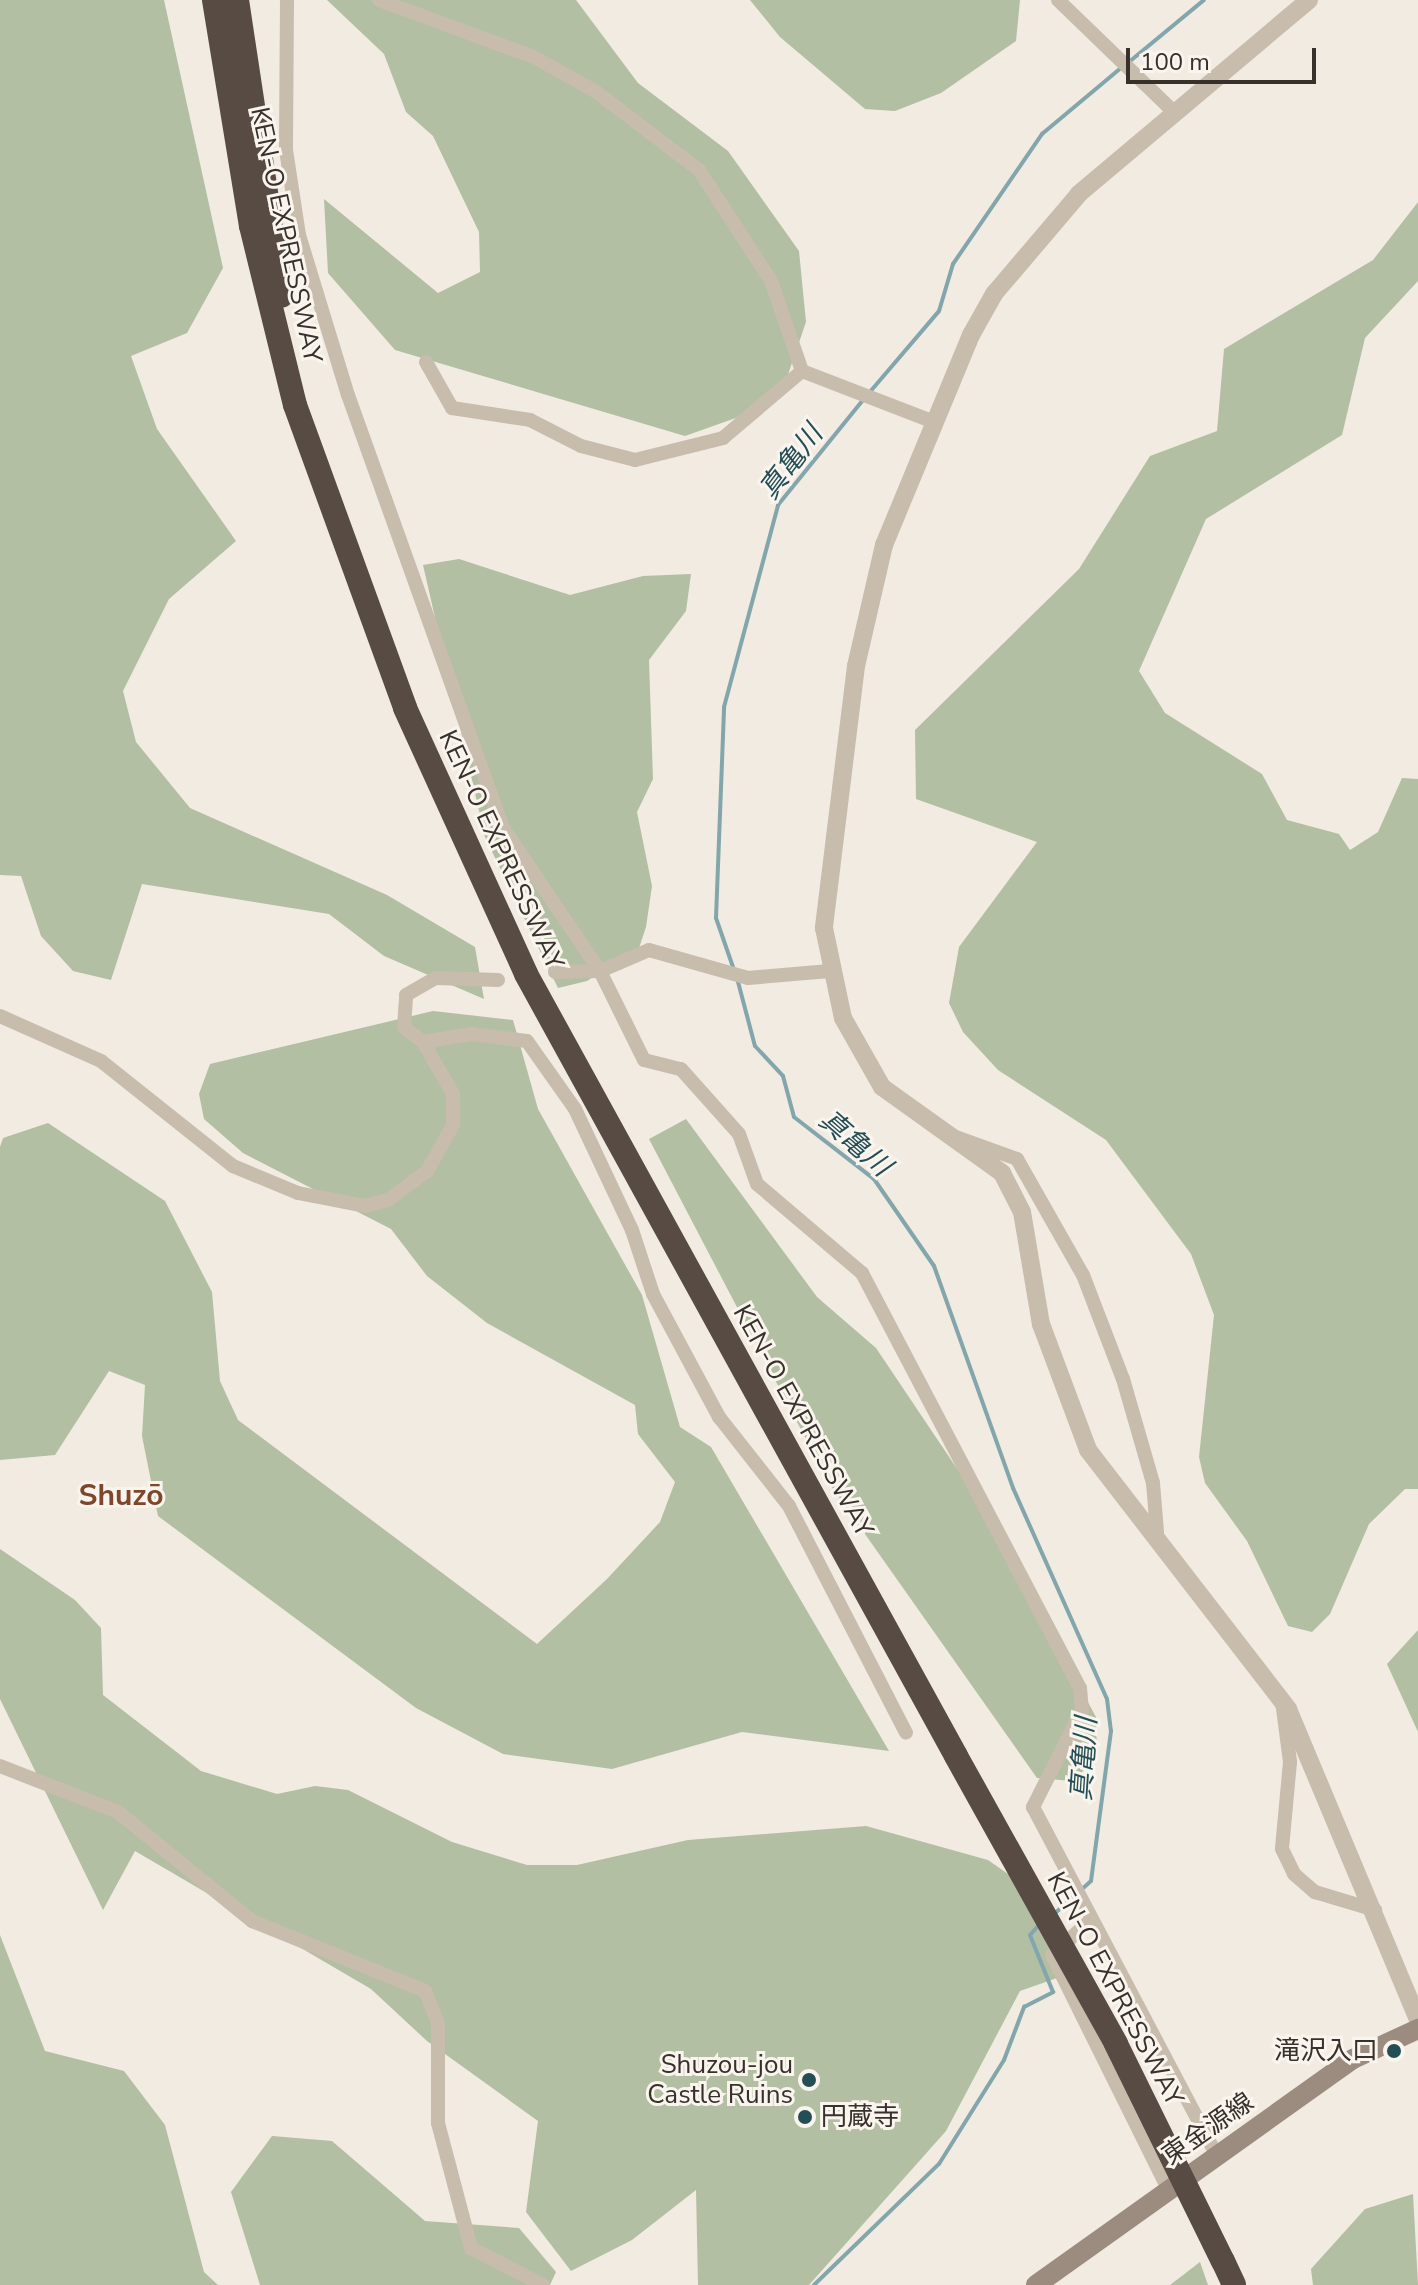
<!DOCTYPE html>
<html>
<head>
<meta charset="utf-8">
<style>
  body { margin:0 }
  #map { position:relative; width:1418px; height:2285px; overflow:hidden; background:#f1ebe1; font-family:"Nunito Sans","Noto Sans JP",sans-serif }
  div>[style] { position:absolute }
  .green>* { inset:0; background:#b2bfa2 }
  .stream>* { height:4px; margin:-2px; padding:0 2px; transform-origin:2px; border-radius:2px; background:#82a6ab }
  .minor>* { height:14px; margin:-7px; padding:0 7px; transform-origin:7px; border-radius:7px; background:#c8bcad }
  .tertiary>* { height:18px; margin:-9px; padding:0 9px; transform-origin:9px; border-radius:9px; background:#c8bcad }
  .secondary>* { height:20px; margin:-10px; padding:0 10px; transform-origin:10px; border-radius:10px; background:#9c8c7f }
  .motorway>* { height:24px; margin:-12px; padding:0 12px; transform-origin:12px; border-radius:12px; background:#574b43 }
  .motorway-bridge>* { height:24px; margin:-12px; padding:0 12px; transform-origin:12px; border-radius:12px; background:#574b43 }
  .dots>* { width:22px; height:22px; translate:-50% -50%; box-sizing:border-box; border:4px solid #f9f4ed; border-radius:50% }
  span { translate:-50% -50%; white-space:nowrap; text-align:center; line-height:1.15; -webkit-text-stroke:6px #f9f4ed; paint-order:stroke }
  .street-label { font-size:26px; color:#37302b }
  .poi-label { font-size:26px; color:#37302b }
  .right { translate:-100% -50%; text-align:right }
  .left { translate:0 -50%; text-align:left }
  .water-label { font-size:28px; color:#244e55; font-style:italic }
  .quarter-label { font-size:30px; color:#7e472c; font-weight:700 }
  .scale { position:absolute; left:1126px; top:48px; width:190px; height:36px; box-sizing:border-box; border:4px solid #37302b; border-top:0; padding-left:10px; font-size:24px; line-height:28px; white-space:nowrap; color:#37302b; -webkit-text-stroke:6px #f9f4ed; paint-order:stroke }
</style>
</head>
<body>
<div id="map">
  <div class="green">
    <div style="clip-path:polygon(0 0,164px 0,223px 268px,187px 333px,131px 356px,157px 429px,236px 541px,169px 599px,123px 691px,136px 742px,190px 808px,387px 895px,475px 947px,484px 999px,384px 956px,329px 914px,142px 884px,111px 980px,73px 971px,41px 936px,21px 876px,0 875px)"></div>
    <div style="clip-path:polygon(327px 0,576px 0,638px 83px,728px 151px,799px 251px,806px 322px,782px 392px,747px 414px,685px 436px,395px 350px,328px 273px,324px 199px,438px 293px,480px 272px,479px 232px,433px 136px,406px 112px,384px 54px)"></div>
    <div style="clip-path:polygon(750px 0,1020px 0,1016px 41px,941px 93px,895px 111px,865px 109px,780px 37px)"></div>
    <div style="clip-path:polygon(1418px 202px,1418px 281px,1365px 338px,1342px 435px,1206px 519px,1139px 671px,1165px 713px,1262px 774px,1287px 820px,1339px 834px,1350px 850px,1378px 832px,1402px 778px,1418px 779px,1418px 1489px,1405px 1489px,1369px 1524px,1330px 1614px,1312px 1632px,1288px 1626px,1247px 1541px,1205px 1483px,1199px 1457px,1214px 1315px,1191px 1254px,1106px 1140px,998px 1070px,963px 1032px,949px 1003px,959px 947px,1037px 842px,916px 799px,915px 730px,1079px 569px,1150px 456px,1217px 431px,1224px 349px,1373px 260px)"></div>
    <div style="clip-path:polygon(459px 559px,570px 595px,643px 576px,691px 574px,686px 611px,649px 660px,653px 779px,637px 812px,652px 886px,646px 927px,639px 948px,587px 981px,558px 988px,485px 837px,423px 565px)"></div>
    <div style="clip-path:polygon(433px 1011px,513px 1020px,538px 1109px,642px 1295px,680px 1427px,711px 1447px,889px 1751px,742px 1732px,612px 1769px,503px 1754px,416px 1708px,158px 1516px,142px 1436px,145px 1385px,109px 1371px,55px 1455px,0 1460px,0 1147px,3px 1138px,48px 1123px,165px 1201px,212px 1292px,220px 1381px,238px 1420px,537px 1644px,607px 1579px,660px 1522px,675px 1482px,638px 1434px,635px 1405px,487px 1323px,427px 1276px,391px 1229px,243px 1153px,204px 1119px,199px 1094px,210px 1064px)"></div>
    <div style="clip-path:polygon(686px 1119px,817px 1297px,876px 1348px,972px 1491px,1096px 1717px,1097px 1758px,1072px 1781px,1037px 1778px,829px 1483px,649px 1139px)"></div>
    <div style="clip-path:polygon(0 1549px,75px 1600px,101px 1628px,103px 1695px,201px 1771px,277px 1794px,315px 1786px,348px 1790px,452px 1842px,527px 1865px,577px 1865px,688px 1840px,866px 1826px,988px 1860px,1035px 1893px,1077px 1971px,1020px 1991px,946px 2131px,809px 2285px,698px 2285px,696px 2190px,632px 2240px,571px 2271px,526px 2212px,538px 2121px,427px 2041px,371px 1989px,135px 1851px,103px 1910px,0 1699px)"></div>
    <div style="clip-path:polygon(1418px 1630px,1418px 1732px,1387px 1664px)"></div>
    <div style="clip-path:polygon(0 1935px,45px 2051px,124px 2071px,165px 2125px,204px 2272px,218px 2285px,0 2285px)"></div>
    <div style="clip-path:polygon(272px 2136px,332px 2141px,425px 2221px,519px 2228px,556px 2272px,550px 2285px,260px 2285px,231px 2192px)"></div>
    <div style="clip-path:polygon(1413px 2194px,1418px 2285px,1313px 2285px,1311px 2269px,1365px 2209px)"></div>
    <div style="clip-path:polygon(1200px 2262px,1208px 2285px,1170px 2285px)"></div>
  </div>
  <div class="stream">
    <div style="left:1129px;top:62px;width:97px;rotate:-39.6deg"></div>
    <div style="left:869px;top:393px;width:108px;rotate:-49.5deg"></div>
    <div style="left:939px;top:311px;width:49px;rotate:-73.4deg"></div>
    <div style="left:953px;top:264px;width:158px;rotate:-55.6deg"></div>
    <div style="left:1042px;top:134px;width:104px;rotate:-39.9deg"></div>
    <div style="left:734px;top:970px;width:55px;rotate:-109.1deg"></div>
    <div style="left:716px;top:918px;width:211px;rotate:-87.8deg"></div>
    <div style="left:724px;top:707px;width:209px;rotate:-75deg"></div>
    <div style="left:778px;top:505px;width:135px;rotate:-51deg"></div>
    <div style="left:737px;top:978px;width:70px;rotate:75.2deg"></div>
    <div style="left:755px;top:1046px;width:41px;rotate:47deg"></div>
    <div style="left:783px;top:1076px;width:42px;rotate:75deg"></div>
    <div style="left:794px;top:1117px;width:101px;rotate:37.8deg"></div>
    <div style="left:874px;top:1179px;width:106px;rotate:55.4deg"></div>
    <div style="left:934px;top:1266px;width:236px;rotate:70.4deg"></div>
    <div style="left:1013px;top:1488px;width:231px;rotate:66deg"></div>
    <div style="left:1107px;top:1699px;width:32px;rotate:83deg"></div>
    <div style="left:1111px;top:1731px;width:151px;rotate:97.6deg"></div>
    <div style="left:1091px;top:1881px;width:51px;rotate:138.2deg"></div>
    <div style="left:814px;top:2285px;width:174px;rotate:-44.1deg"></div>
    <div style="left:939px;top:2164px;width:123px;rotate:-58deg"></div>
    <div style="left:1004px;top:2060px;width:57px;rotate:-69.3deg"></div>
    <div style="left:1024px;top:2007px;width:33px;rotate:-27deg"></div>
    <div style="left:1053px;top:1992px;width:61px;rotate:-112deg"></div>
    <div style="left:1030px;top:1935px;width:13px;rotate:-48deg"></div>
  </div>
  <div class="minor">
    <div style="left:287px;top:0;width:150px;rotate:90.4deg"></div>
    <div style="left:286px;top:150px;width:86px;rotate:81.3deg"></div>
    <div style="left:299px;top:235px;width:167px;rotate:73deg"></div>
    <div style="left:348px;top:395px;width:460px;rotate:70.3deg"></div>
    <div style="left:503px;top:828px;width:173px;rotate:55.9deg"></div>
    <div style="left:600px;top:971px;width:99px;rotate:63.7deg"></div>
    <div style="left:644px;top:1060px;width:38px;rotate:14deg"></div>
    <div style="left:681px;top:1069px;width:87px;rotate:48.3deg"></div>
    <div style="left:739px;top:1134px;width:53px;rotate:70.2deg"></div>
    <div style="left:757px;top:1184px;width:138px;rotate:40.3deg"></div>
    <div style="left:862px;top:1273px;width:469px;rotate:62.3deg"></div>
    <div style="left:1080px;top:1688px;width:22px;rotate:85deg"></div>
    <div style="left:1082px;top:1710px;width:109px;rotate:116.8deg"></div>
    <div style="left:1033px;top:1807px;width:395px;rotate:62.2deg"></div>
    <div style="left:379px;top:0;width:165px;rotate:20.2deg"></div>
    <div style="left:534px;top:57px;width:70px;rotate:29.1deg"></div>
    <div style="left:595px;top:91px;width:131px;rotate:37.2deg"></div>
    <div style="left:699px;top:170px;width:132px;rotate:57deg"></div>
    <div style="left:771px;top:281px;width:95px;rotate:71deg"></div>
    <div style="left:1058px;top:0;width:161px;rotate:44deg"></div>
    <div style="left:426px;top:362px;width:53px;rotate:60.5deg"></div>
    <div style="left:452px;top:408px;width:79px;rotate:8.7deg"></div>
    <div style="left:530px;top:420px;width:57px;rotate:27deg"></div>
    <div style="left:581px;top:446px;width:56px;rotate:14.5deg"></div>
    <div style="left:635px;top:460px;width:91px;rotate:-14deg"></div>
    <div style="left:723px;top:438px;width:104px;rotate:-40.3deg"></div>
    <div style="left:802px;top:371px;width:142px;rotate:21.1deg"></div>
    <div style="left:555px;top:972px;width:45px;rotate:-1.3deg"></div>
    <div style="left:600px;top:971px;width:53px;rotate:-23.2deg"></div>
    <div style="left:649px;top:950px;width:103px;rotate:15.8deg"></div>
    <div style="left:748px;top:978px;width:82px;rotate:-4.9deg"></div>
    <div style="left:0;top:1016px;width:111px;rotate:24deg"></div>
    <div style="left:101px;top:1061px;width:169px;rotate:38.5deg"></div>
    <div style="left:233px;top:1166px;width:70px;rotate:22.6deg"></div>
    <div style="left:298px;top:1193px;width:68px;rotate:11deg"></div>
    <div style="left:365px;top:1206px;width:24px;rotate:-15deg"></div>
    <div style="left:388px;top:1200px;width:49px;rotate:-36.6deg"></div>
    <div style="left:427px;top:1171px;width:53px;rotate:-60.5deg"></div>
    <div style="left:453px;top:1125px;width:31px;rotate:-90deg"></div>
    <div style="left:453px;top:1094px;width:60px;rotate:-120deg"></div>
    <div style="left:423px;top:1042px;width:24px;rotate:-142deg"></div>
    <div style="left:404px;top:1027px;width:32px;rotate:-86deg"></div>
    <div style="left:406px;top:995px;width:34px;rotate:-30deg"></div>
    <div style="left:436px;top:978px;width:62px;rotate:1.8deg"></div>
    <div style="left:423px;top:1042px;width:50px;rotate:-9.3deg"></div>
    <div style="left:472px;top:1034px;width:55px;rotate:7.3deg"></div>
    <div style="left:527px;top:1041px;width:83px;rotate:54.8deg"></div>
    <div style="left:575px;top:1109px;width:134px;rotate:64.8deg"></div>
    <div style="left:632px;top:1230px;width:67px;rotate:71.8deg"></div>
    <div style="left:653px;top:1294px;width:140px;rotate:61.8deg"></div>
    <div style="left:719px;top:1417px;width:113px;rotate:51.8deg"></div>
    <div style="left:789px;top:1506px;width:255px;rotate:62.7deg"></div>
    <div style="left:956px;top:1137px;width:65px;rotate:19.8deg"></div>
    <div style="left:1017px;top:1159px;width:133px;rotate:60.4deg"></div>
    <div style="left:1083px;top:1275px;width:111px;rotate:69deg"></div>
    <div style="left:1123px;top:1379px;width:108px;rotate:73.9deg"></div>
    <div style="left:1153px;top:1483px;width:49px;rotate:85.3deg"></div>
    <div style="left:1282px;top:1701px;width:62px;rotate:82.5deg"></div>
    <div style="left:1290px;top:1762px;width:87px;rotate:95.3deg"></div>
    <div style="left:1282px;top:1849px;width:28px;rotate:64deg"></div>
    <div style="left:1294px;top:1874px;width:28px;rotate:41deg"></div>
    <div style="left:1315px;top:1892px;width:63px;rotate:16.7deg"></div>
    <div style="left:0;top:1766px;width:127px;rotate:21.3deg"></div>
    <div style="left:118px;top:1812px;width:173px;rotate:39.1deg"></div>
    <div style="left:252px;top:1921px;width:187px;rotate:22deg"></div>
    <div style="left:425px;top:1991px;width:35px;rotate:68deg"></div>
    <div style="left:438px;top:2023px;width:100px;rotate:90deg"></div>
    <div style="left:438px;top:2123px;width:129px;rotate:75.2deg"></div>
    <div style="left:471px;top:2248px;width:81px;rotate:27.2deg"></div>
    <div style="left:1091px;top:1920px;width:52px;rotate:138.1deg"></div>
    <div style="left:1052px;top:1955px;width:261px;rotate:63.6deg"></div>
  </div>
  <div class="tertiary">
    <div style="left:1309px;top:0;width:301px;rotate:139.9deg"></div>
    <div style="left:1079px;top:194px;width:131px;rotate:130.4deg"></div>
    <div style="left:994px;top:294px;width:47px;rotate:119.3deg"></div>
    <div style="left:971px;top:335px;width:227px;rotate:112.5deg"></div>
    <div style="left:884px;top:545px;width:124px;rotate:103deg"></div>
    <div style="left:856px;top:666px;width:264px;rotate:97deg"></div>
    <div style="left:824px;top:928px;width:92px;rotate:78.1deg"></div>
    <div style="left:843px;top:1018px;width:79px;rotate:60.5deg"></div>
    <div style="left:882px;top:1087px;width:148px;rotate:35.6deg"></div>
    <div style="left:1002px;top:1173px;width:44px;rotate:62.9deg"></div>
    <div style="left:1022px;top:1212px;width:114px;rotate:80.4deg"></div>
    <div style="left:1041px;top:1324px;width:134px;rotate:69.5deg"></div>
    <div style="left:1088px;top:1450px;width:327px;rotate:52.3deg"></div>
    <div style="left:1288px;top:1709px;width:337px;rotate:67.3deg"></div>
  </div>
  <div class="secondary">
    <div style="left:1036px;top:2285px;width:389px;rotate:-35.5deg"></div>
    <div style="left:1353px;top:2059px;width:72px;rotate:-24.8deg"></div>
  </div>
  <div class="motorway">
    <div style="left:214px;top:0;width:229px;rotate:80.7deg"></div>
    <div style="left:251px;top:226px;width:184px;rotate:76.2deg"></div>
    <div style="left:295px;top:405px;width:322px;rotate:70deg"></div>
    <div style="left:405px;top:708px;width:292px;rotate:65.5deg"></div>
    <div style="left:526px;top:974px;width:892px;rotate:61.19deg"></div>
    <div style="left:237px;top:0;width:299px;rotate:81.4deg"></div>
    <div style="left:1223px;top:2261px;width:26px;rotate:65deg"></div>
  </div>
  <div class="motorway-bridge">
    <div style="left:956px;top:1756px;width:329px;rotate:60.9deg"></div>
    <div style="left:1116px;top:2044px;width:242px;rotate:63.8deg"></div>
  </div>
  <div class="dots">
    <div style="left:1394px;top:2051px;background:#244e55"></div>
    <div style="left:809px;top:2080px;background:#244e55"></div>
    <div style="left:805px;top:2117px;background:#244e55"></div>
  </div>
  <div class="street-label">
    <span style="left:286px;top:235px;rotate:78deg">KEN-O EXPRESSWAY</span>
    <span style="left:501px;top:850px;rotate:65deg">KEN-O EXPRESSWAY</span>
    <span style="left:803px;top:1421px;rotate:61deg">KEN-O EXPRESSWAY</span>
    <span style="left:1115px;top:1989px;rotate:62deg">KEN-O EXPRESSWAY</span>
    <span style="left:1208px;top:2129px;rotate:-35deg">東金源線</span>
  </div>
  <div class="poi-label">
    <span class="right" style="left:1378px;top:2051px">滝沢入口</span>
    <span class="right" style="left:793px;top:2080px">Shuzou-jou<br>Castle Ruins</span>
    <span class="left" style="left:821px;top:2117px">円蔵寺</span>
  </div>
  <div class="water-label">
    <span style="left:791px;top:462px;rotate:-53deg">真亀川</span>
    <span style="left:855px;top:1143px;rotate:41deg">真亀川</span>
    <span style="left:1084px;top:1759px;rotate:-86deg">真亀川</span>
  </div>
  <div class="quarter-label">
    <span style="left:121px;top:1496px">Shuzō</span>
  </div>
  <div class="scale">100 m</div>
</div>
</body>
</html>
